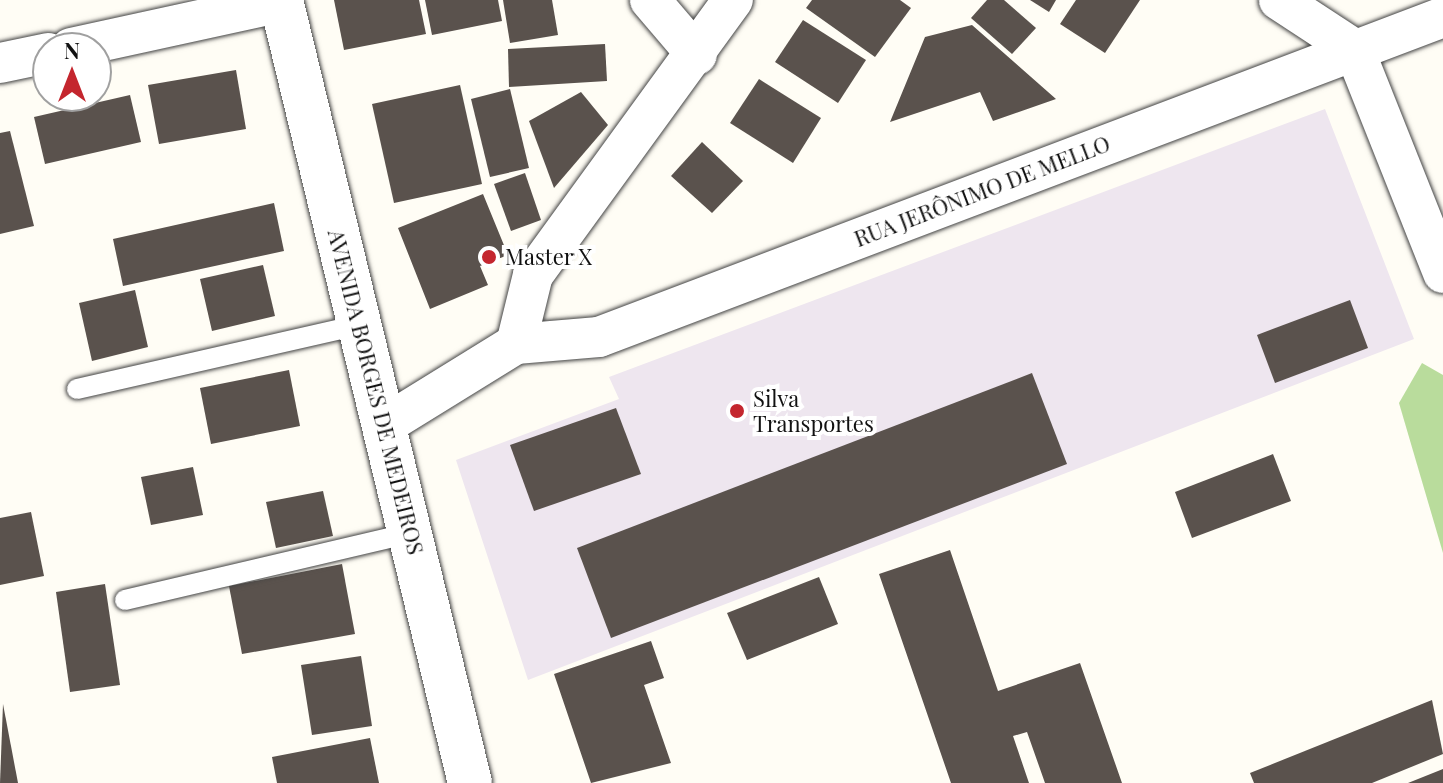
<!DOCTYPE html>
<html>
<head>
<meta charset="utf-8">
<style>
  body { margin:0 }
  #map { position:relative; width:1443px; height:783px; overflow:hidden; background:#fffdf5; font-family:"Playfair Display",serif }
  div>[style] { position:absolute }
  .industrial>* { inset:0; background:#eee6ef }
  .forest>* { inset:0; background:#b9dc9c }
  .building>* { inset:0; background:#5a524d }
  .roads { filter:drop-shadow(0 0 2px #444) drop-shadow(0 0 2px #444) }
  .service>* { height:20px; margin:-10px; padding:0 10px; transform-origin:10px; border-radius:10px; background:#fff }
  .minor>* { height:40px; margin:-20px; padding:0 20px; transform-origin:20px; border-radius:20px; background:#fff }
  .tertiary>* { height:44px; margin:-22px; padding:0 22px; transform-origin:22px; border-radius:22px; background:#fff }
  .dots>* { width:22px; height:22px; translate:-50% -50%; box-sizing:border-box; border:4px solid #fff; border-radius:50% }
  span { translate:-50% -50%; white-space:nowrap; text-align:center; line-height:1.15; -webkit-text-stroke:8px #fff; paint-order:stroke }
  .street-label { font-size:22px; color:#111 }
  .poi-label { font-size:22px; color:#111 }
  .left { translate:0 -50%; text-align:left }
  .north { position:absolute; left:32px; top:32px; width:80px; height:80px; box-sizing:border-box; background:#fff; border:2px solid #a0a0a0; border-radius:50%; rotate:0deg; font-size:22px; font-weight:700; line-height:32px; text-align:center; color:#111 }
  .north::after { content:''; display:block; margin:auto; width:28px; height:36px; background:#c4262e; clip-path:polygon(50% 0,100% 100%,50% 72%,0 100%) }
</style>
</head>
<body>
<div id="map">
  <div class="industrial">
    <div style="clip-path:polygon(1325px 109px,1414px 339px,528px 680px,456px 460px,619px 399px,609px 377px)"></div>
  </div>
  <div class="forest">
    <div style="clip-path:polygon(1422px 363px,1443px 375px,1443px 553px,1399px 403px)"></div>
  </div>
  <div class="building">
    <div style="clip-path:polygon(334px 0,419px 0,426px 34px,344px 50px)"></div>
    <div style="clip-path:polygon(425px 0,498px 0,502px 21px,432px 35px)"></div>
    <div style="clip-path:polygon(503px 0,552px 0,558px 35px,510px 43px)"></div>
    <div style="clip-path:polygon(812px 0,900px 0,911px 8px,875px 57px,806px 8px)"></div>
    <div style="clip-path:polygon(987px 0,1004px 0,1036px 28px,1012px 54px,971px 18px)"></div>
    <div style="clip-path:polygon(1030px 0,1056px 0,1049px 12px)"></div>
    <div style="clip-path:polygon(1076px 0,1140px 0,1105px 53px,1060px 24px)"></div>
    <div style="clip-path:polygon(803px 20px,866px 60px,838px 103px,775px 62px)"></div>
    <div style="clip-path:polygon(972px 25px,1056px 99px,993px 121px,980px 92px,890px 122px,925px 37px)"></div>
    <div style="clip-path:polygon(605px 44px,607px 81px,509px 87px,508px 49px)"></div>
    <div style="clip-path:polygon(236px 70px,246px 129px,159px 144px,148px 85px)"></div>
    <div style="clip-path:polygon(759px 79px,821px 118px,793px 163px,730px 123px)"></div>
    <div style="clip-path:polygon(460px 85px,482px 184px,394px 203px,372px 104px)"></div>
    <div style="clip-path:polygon(510px 89px,529px 168px,490px 177px,471px 99px)"></div>
    <div style="clip-path:polygon(581px 92px,608px 125px,554px 188px,529px 121px)"></div>
    <div style="clip-path:polygon(130px 95px,141px 142px,45px 164px,34px 117px)"></div>
    <div style="clip-path:polygon(10px 131px,34px 226px,0 234px,0 133px)"></div>
    <div style="clip-path:polygon(702px 142px,743px 181px,712px 213px,671px 176px)"></div>
    <div style="clip-path:polygon(525px 173px,541px 220px,511px 231px,494px 184px)"></div>
    <div style="clip-path:polygon(483px 194px,508px 255px,480px 266px,488px 285px,430px 309px,398px 228px)"></div>
    <div style="clip-path:polygon(274px 203px,284px 251px,123px 286px,113px 239px)"></div>
    <div style="clip-path:polygon(263px 265px,275px 316px,212px 331px,200px 279px)"></div>
    <div style="clip-path:polygon(135px 290px,148px 347px,92px 361px,79px 303px)"></div>
    <div style="clip-path:polygon(1350px 300px,1368px 348px,1275px 383px,1257px 335px)"></div>
    <div style="clip-path:polygon(289px 370px,300px 426px,211px 444px,200px 388px)"></div>
    <div style="clip-path:polygon(1032px 373px,1067px 464px,611px 638px,577px 548px)"></div>
    <div style="clip-path:polygon(616px 408px,641px 474px,534px 511px,510px 445px)"></div>
    <div style="clip-path:polygon(1273px 454px,1291px 501px,1192px 538px,1175px 492px)"></div>
    <div style="clip-path:polygon(193px 467px,203px 515px,151px 525px,141px 477px)"></div>
    <div style="clip-path:polygon(323px 491px,333px 536px,276px 548px,266px 502px)"></div>
    <div style="clip-path:polygon(31px 512px,44px 576px,0 585px,0 518px)"></div>
    <div style="clip-path:polygon(950px 550px,998px 691px,1080px 663px,1122px 783px,1045px 783px,1027px 732px,1013px 736px,1029px 783px,951px 783px,879px 574px)"></div>
    <div style="clip-path:polygon(342px 564px,355px 634px,242px 654px,229px 586px)"></div>
    <div style="clip-path:polygon(819px 577px,838px 624px,747px 660px,727px 613px)"></div>
    <div style="clip-path:polygon(105px 584px,120px 685px,70px 692px,56px 592px)"></div>
    <div style="clip-path:polygon(651px 641px,664px 678px,644px 685px,671px 763px,591px 783px,554px 674px)"></div>
    <div style="clip-path:polygon(361px 656px,372px 726px,312px 735px,301px 665px)"></div>
    <div style="clip-path:polygon(1432px 700px,1443px 754px,1372px 783px,1254px 783px,1250px 773px)"></div>
    <div style="clip-path:polygon(3px 704px,18px 783px,0 783px)"></div>
    <div style="clip-path:polygon(370px 738px,379px 783px,277px 783px,272px 757px)"></div>
    <div style="clip-path:polygon(1443px 769px,1443px 783px,1408px 783px)"></div>
  </div>
  <div class="roads">
    <div class="service">
      <div style="left:77px;top:389px;width:289px;rotate:-12.8deg"></div>
      <div style="left:125px;top:600px;width:293px;rotate:-13.2deg"></div>
    </div>
    <div class="minor">
      <div style="left:650px;top:0;width:72px;rotate:49.5deg"></div>
      <div style="left:1279px;top:0;width:90px;rotate:33.2deg"></div>
      <div style="left:1354px;top:49px;width:241px;rotate:68.3deg"></div>
      <div style="left:71px;top:48px;width:216px;rotate:-12.3deg"></div>
      <div style="left:0;top:63px;width:49px;rotate:-11.8deg"></div>
      <div style="left:516px;top:344px;width:83px;rotate:-4.8deg"></div>
      <div style="left:599px;top:337px;width:903px;rotate:-20.76deg"></div>
      <div style="left:383px;top:426px;width:156px;rotate:-31.7deg"></div>
      <div style="left:516px;top:344px;width:71px;rotate:-76.2deg"></div>
      <div style="left:533px;top:275px;width:340px;rotate:-54deg"></div>
    </div>
    <div class="tertiary">
      <div style="left:281px;top:0;width:805px;rotate:76.43deg"></div>
    </div>
  </div>
  <div class="dots">
    <div style="left:489px;top:257px;background:#c4262e"></div>
    <div style="left:737px;top:411px;background:#c4262e"></div>
  </div>
  <div class="street-label">
    <span style="left:982px;top:191px;rotate:-21deg">RUA JERÔNIMO DE MELLO</span>
    <span style="left:376px;top:392px;rotate:76deg">AVENIDA BORGES DE MEDEIROS</span>
  </div>
  <div class="poi-label">
    <span class="left" style="left:505px;top:257px">Master X</span>
    <span class="left" style="left:753px;top:411px">Silva<br>Transportes</span>
  </div>
  <div class="north">N</div>
</div>
</body>
</html>
